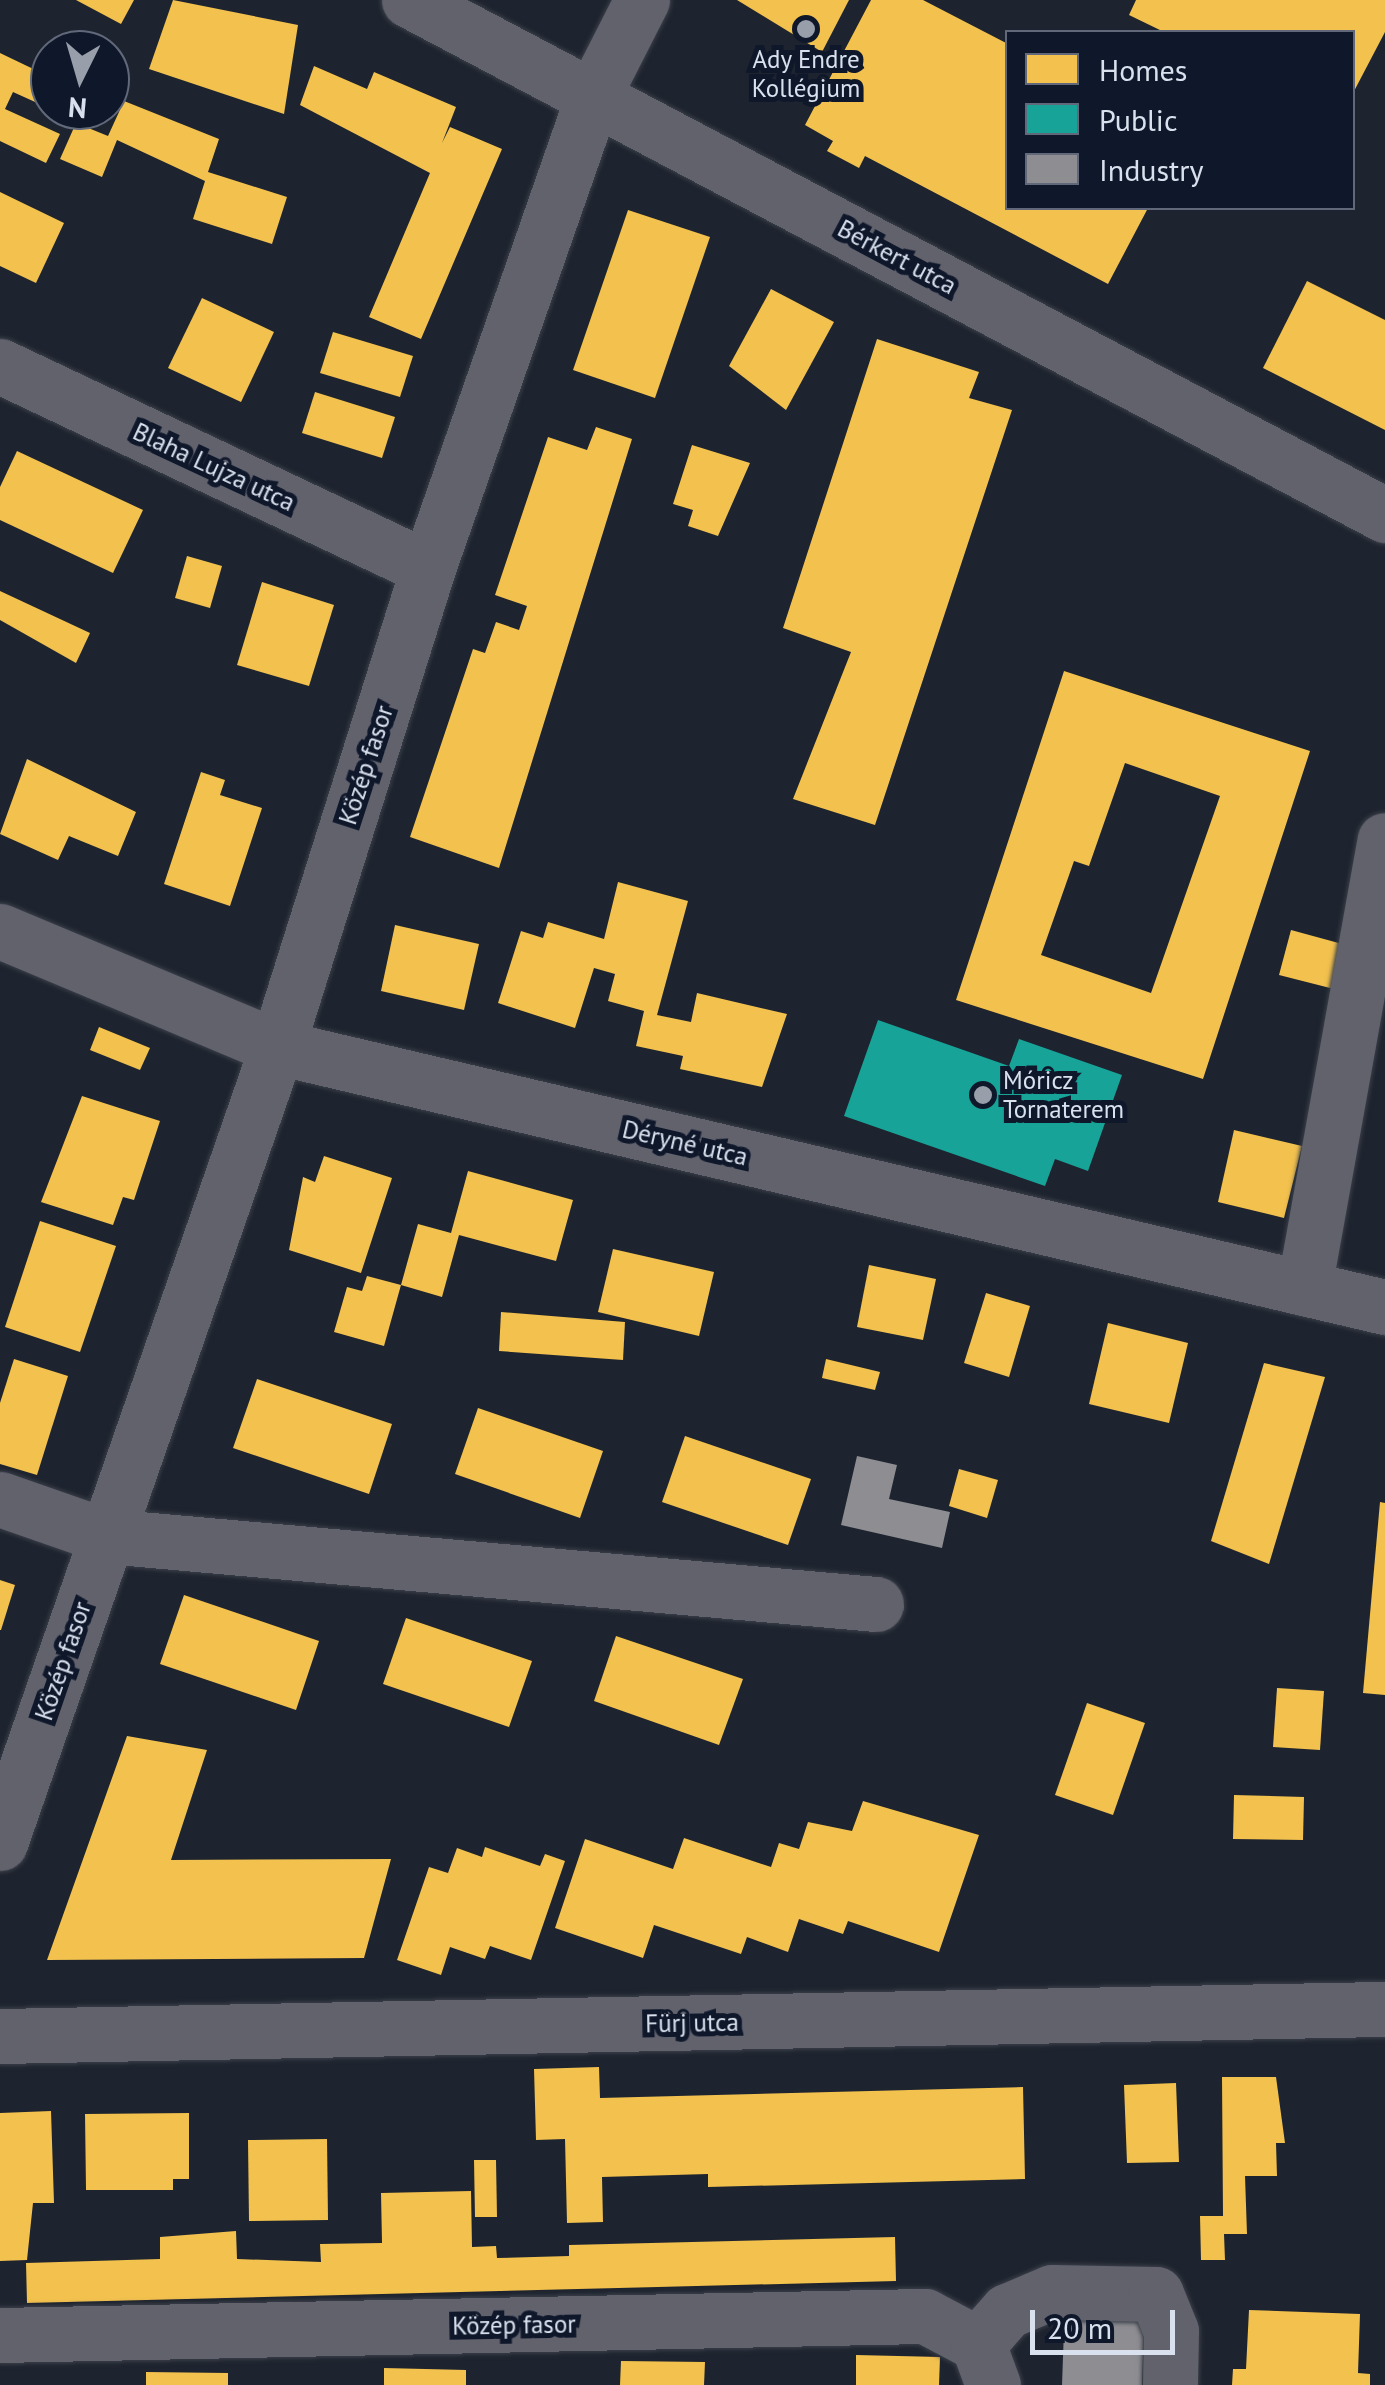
<!DOCTYPE html>
<html>
<head>
<meta charset="utf-8">
<style>
  body { margin:0 }
  #map { position:relative; width:1385px; height:2385px; overflow:hidden; background:#1e242f; font-family:"PT Sans",sans-serif }
  div>[style] { position:absolute }
  .homes>* { inset:0; background:#f2c14e }
  .public>* { inset:0; background:#17a398 }
  .industry>* { inset:0; background:#8d8d92 }
  .roads { filter:drop-shadow(0 0 2px #3a3f48) drop-shadow(0 0 2px #3a3f48) }
  .minor>* { height:55px; margin:-27.5px; padding:0 27.5px; transform-origin:27.5px; border-radius:27.5px; background:#62626d }
  .dots>* { width:28px; height:28px; translate:-50% -50%; box-sizing:border-box; border:5px solid #0f182b; border-radius:50% }
  span { translate:-50% -50%; white-space:nowrap; text-align:center; line-height:1.15; -webkit-text-stroke:10px #0f182b; paint-order:stroke }
  .poi-label { font-size:25px; color:#dae1ee }
  .left { translate:0 -50%; text-align:left }
  .street-label { font-size:25px; color:#dae1ee }
  .legend { position:absolute; left:1005px; top:30px; width:350px; height:180px; box-sizing:border-box; background:#0f182b; border:2px solid #606879; margin:0; padding:12px 18px; list-style:none; font-size:30px; color:#dae1ee }
  .legend li { display:flex; align-items:center; gap:20px; height:50px }
  .legend b { width:50px; border:2px solid #606879 }
  .north { position:absolute; left:30px; top:30px; width:100px; height:100px; box-sizing:border-box; background:#0f182b; border:2px solid #606879; border-radius:50%; rotate:185deg; font-size:28px; font-weight:700; line-height:40px; text-align:center; color:#dae1ee }
  .north::after { content:''; display:block; margin:auto; width:35px; height:45px; background:#989fab; clip-path:polygon(50% 0,100% 100%,50% 72%,0 100%) }
  .scale { position:absolute; left:1030px; top:2310px; width:145px; height:45px; box-sizing:border-box; border:5px solid #dae1ee; border-top:0; padding-left:12px; font-size:30px; line-height:35px; white-space:nowrap; color:#dae1ee; -webkit-text-stroke:8px #0f182b; paint-order:stroke }
</style>
</head>
<body>
<div id="map">
  <div class="homes">
    <div style="clip-path:polygon(76px 0,134px 0,121px 24px)"></div>
    <div style="clip-path:polygon(173px 0,298px 25px,284px 114px,149px 69px)"></div>
    <div style="clip-path:polygon(737px 0,849px 0,822px 52px)"></div>
    <div style="clip-path:polygon(871px 0,923px 0,1008px 44px,1008px 208px,1148px 208px,1108px 284px,865px 156px,859px 168px,827px 151px,833px 141px,805px 125px)"></div>
    <div style="clip-path:polygon(1136px 0,1385px 0,1385px 32px,1352px 95px,1352px 32px,1164px 32px,1129px 15px)"></div>
    <div style="clip-path:polygon(0 53px,50px 77px,44px 106px,13px 92px,5px 109px,60px 134px,46px 163px,0 141px)"></div>
    <div style="clip-path:polygon(314px 66px,367px 89px,374px 72px,456px 107px,442px 143px,450px 127px,502px 149px,421px 339px,369px 317px,430px 173px,300px 105px)"></div>
    <div style="clip-path:polygon(124px 101px,219px 139px,208px 172px,287px 197px,272px 244px,193px 219px,205px 181px,117px 140px,102px 177px,60px 159px,76px 123px,108px 136px)"></div>
    <div style="clip-path:polygon(0 192px,64px 223px,36px 283px,0 266px)"></div>
    <div style="clip-path:polygon(628px 210px,710px 237px,655px 398px,573px 370px)"></div>
    <div style="clip-path:polygon(1307px 281px,1385px 320px,1385px 430px,1263px 368px)"></div>
    <div style="clip-path:polygon(771px 289px,834px 322px,786px 410px,729px 366px)"></div>
    <div style="clip-path:polygon(202px 298px,274px 332px,241px 402px,168px 368px)"></div>
    <div style="clip-path:polygon(333px 332px,413px 356px,400px 397px,320px 373px)"></div>
    <div style="clip-path:polygon(877px 339px,979px 372px,969px 398px,1012px 410px,875px 825px,793px 799px,851px 652px,783px 628px)"></div>
    <div style="clip-path:polygon(315px 392px,395px 417px,382px 458px,302px 433px)"></div>
    <div style="clip-path:polygon(596px 427px,632px 439px,499px 868px,410px 837px,473px 649px,485px 653px,496px 622px,519px 630px,527px 606px,495px 595px,548px 437px,587px 450px)"></div>
    <div style="clip-path:polygon(692px 445px,750px 463px,718px 536px,688px 526px,693px 510px,673px 504px)"></div>
    <div style="clip-path:polygon(17px 451px,143px 510px,113px 573px,0 520px,0 487px)"></div>
    <div style="clip-path:polygon(187px 556px,222px 566px,210px 608px,175px 598px)"></div>
    <div style="clip-path:polygon(262px 582px,334px 605px,309px 686px,237px 665px)"></div>
    <div style="clip-path:polygon(0 591px,90px 633px,76px 663px,0 620px)"></div>
    <div style="clip-path:polygon(evenodd,1064px 671px,1310px 751px,1203px 1079px,956px 1000px,1064px 671px,1125px 763px,1220px 796px,1151px 993px,1041px 955px,1074px 861px,1089px 866px,1125px 763px)"></div>
    <div style="clip-path:polygon(27px 759px,136px 812px,118px 856px,69px 836px,58px 860px,0 834px)"></div>
    <div style="clip-path:polygon(201px 772px,225px 780px,220px 795px,262px 808px,230px 906px,164px 884px)"></div>
    <div style="clip-path:polygon(618px 882px,688px 901px,657px 1015px,691px 1022px,697px 993px,787px 1014px,762px 1087px,680px 1069px,683px 1056px,636px 1046px,644px 1011px,608px 1001px,615px 974px,594px 968px,575px 1028px,498px 1003px,521px 931px,543px 938px,548px 922px,604px 939px)"></div>
    <div style="clip-path:polygon(395px 925px,479px 944px,464px 1010px,381px 991px)"></div>
    <div style="clip-path:polygon(1291px 930px,1346px 945px,1334px 989px,1279px 975px)"></div>
    <div style="clip-path:polygon(99px 1027px,150px 1048px,140px 1070px,90px 1050px)"></div>
    <div style="clip-path:polygon(82px 1096px,160px 1121px,134px 1200px,123px 1197px,113px 1225px,41px 1202px)"></div>
    <div style="clip-path:polygon(1234px 1130px,1302px 1146px,1284px 1218px,1218px 1202px)"></div>
    <div style="clip-path:polygon(324px 1156px,392px 1178px,361px 1273px,289px 1250px,303px 1177px,315px 1182px)"></div>
    <div style="clip-path:polygon(468px 1171px,573px 1200px,556px 1261px,459px 1235px,442px 1297px,401px 1285px,418px 1224px,451px 1233px)"></div>
    <div style="clip-path:polygon(40px 1221px,116px 1246px,80px 1352px,5px 1327px)"></div>
    <div style="clip-path:polygon(613px 1249px,714px 1272px,699px 1336px,598px 1312px)"></div>
    <div style="clip-path:polygon(869px 1265px,936px 1279px,923px 1340px,857px 1327px)"></div>
    <div style="clip-path:polygon(367px 1276px,401px 1285px,384px 1346px,334px 1332px,347px 1287px,362px 1291px)"></div>
    <div style="clip-path:polygon(986px 1293px,1030px 1306px,1009px 1377px,964px 1363px)"></div>
    <div style="clip-path:polygon(501px 1312px,625px 1322px,623px 1360px,499px 1351px)"></div>
    <div style="clip-path:polygon(1108px 1323px,1188px 1343px,1169px 1423px,1089px 1404px)"></div>
    <div style="clip-path:polygon(14px 1359px,68px 1376px,37px 1475px,0 1464px,0 1403px)"></div>
    <div style="clip-path:polygon(826px 1359px,880px 1372px,875px 1390px,822px 1378px)"></div>
    <div style="clip-path:polygon(1264px 1363px,1325px 1377px,1269px 1564px,1211px 1541px)"></div>
    <div style="clip-path:polygon(257px 1379px,392px 1424px,369px 1494px,233px 1448px)"></div>
    <div style="clip-path:polygon(478px 1408px,603px 1451px,580px 1518px,455px 1474px)"></div>
    <div style="clip-path:polygon(685px 1436px,811px 1479px,788px 1545px,662px 1502px)"></div>
    <div style="clip-path:polygon(959px 1469px,998px 1480px,987px 1518px,949px 1506px)"></div>
    <div style="clip-path:polygon(1380px 1502px,1385px 1503px,1385px 1695px,1363px 1693px)"></div>
    <div style="clip-path:polygon(0 1580px,15px 1585px,1px 1630px,0 1630px)"></div>
    <div style="clip-path:polygon(184px 1595px,319px 1641px,296px 1710px,160px 1664px)"></div>
    <div style="clip-path:polygon(406px 1618px,532px 1661px,509px 1727px,383px 1684px)"></div>
    <div style="clip-path:polygon(616px 1636px,743px 1679px,719px 1745px,594px 1701px)"></div>
    <div style="clip-path:polygon(1277px 1688px,1324px 1691px,1320px 1750px,1273px 1747px)"></div>
    <div style="clip-path:polygon(1087px 1703px,1145px 1723px,1113px 1815px,1055px 1795px)"></div>
    <div style="clip-path:polygon(127px 1736px,207px 1750px,171px 1860px,391px 1859px,364px 1958px,47px 1960px)"></div>
    <div style="clip-path:polygon(1234px 1795px,1304px 1797px,1303px 1840px,1233px 1839px)"></div>
    <div style="clip-path:polygon(863px 1801px,979px 1835px,939px 1952px,848px 1921px,843px 1934px,799px 1919px,788px 1952px,747px 1937px,741px 1954px,654px 1925px,643px 1958px,555px 1928px,585px 1839px,673px 1869px,684px 1838px,771px 1867px,779px 1843px,799px 1849px,808px 1822px,852px 1831px)"></div>
    <div style="clip-path:polygon(485px 1847px,540px 1866px,545px 1854px,565px 1861px,531px 1960px,490px 1946px,485px 1959px,450px 1947px,441px 1975px,397px 1960px,429px 1867px,448px 1873px,457px 1848px,482px 1857px)"></div>
    <div style="clip-path:polygon(599px 2067px,600px 2098px,1023px 2087px,1025px 2179px,708px 2187px,708px 2174px,602px 2177px,603px 2222px,567px 2223px,565px 2139px,536px 2140px,534px 2069px)"></div>
    <div style="clip-path:polygon(1222px 2077px,1276px 2077px,1285px 2143px,1276px 2143px,1277px 2176px,1245px 2176px,1247px 2234px,1224px 2234px,1225px 2260px,1201px 2260px,1200px 2216px,1223px 2216px)"></div>
    <div style="clip-path:polygon(1176px 2083px,1179px 2162px,1127px 2163px,1124px 2085px)"></div>
    <div style="clip-path:polygon(51px 2111px,54px 2203px,33px 2203px,27px 2260px,0 2261px,0 2113px)"></div>
    <div style="clip-path:polygon(189px 2113px,189px 2179px,173px 2179px,173px 2190px,86px 2190px,85px 2114px)"></div>
    <div style="clip-path:polygon(327px 2139px,328px 2220px,249px 2221px,248px 2140px)"></div>
    <div style="clip-path:polygon(474px 2160px,496px 2160px,497px 2217px,475px 2217px)"></div>
    <div style="clip-path:polygon(471px 2191px,472px 2247px,496px 2246px,497px 2258px,569px 2256px,569px 2245px,895px 2237px,896px 2281px,27px 2303px,26px 2263px,160px 2259px,160px 2237px,236px 2231px,237px 2259px,321px 2262px,320px 2244px,382px 2243px,381px 2193px)"></div>
    <div style="clip-path:polygon(1249px 2310px,1360px 2314px,1358px 2373px,1370px 2374px,1370px 2385px,1232px 2385px,1233px 2369px,1246px 2369px)"></div>
    <div style="clip-path:polygon(856px 2355px,940px 2357px,939px 2385px,856px 2385px)"></div>
    <div style="clip-path:polygon(621px 2361px,705px 2362px,704px 2385px,620px 2385px)"></div>
    <div style="clip-path:polygon(384px 2368px,466px 2370px,466px 2385px,384px 2385px)"></div>
    <div style="clip-path:polygon(146px 2372px,228px 2373px,228px 2385px,146px 2385px)"></div>
  </div>
  <div class="public">
    <div style="clip-path:polygon(878px 1020px,1009px 1066px,1019px 1039px,1122px 1075px,1088px 1171px,1055px 1159px,1045px 1186px,844px 1116px)"></div>
  </div>
  <div class="industry">
    <div style="clip-path:polygon(857px 1456px,897px 1465px,889px 1499px,950px 1512px,942px 1548px,841px 1525px)"></div>
    <div style="clip-path:polygon(1065px 2301px,1145px 2304px,1142px 2385px,1062px 2385px)"></div>
  </div>
  <div class="roads">
    <div class="minor">
      <div style="left:409px;top:0;width:1104px;rotate:27.82deg"></div>
      <div style="left:0;top:366px;width:473px;rotate:25.3deg"></div>
      <div style="left:0;top:931px;width:300px;rotate:22.7deg"></div>
      <div style="left:277px;top:1047px;width:1138px;rotate:13.21deg"></div>
      <div style="left:1304px;top:1288px;width:455px;rotate:-79.8deg"></div>
      <div style="left:0;top:1499px;width:112px;rotate:19.2deg"></div>
      <div style="left:106px;top:1536px;width:773px;rotate:5.05deg"></div>
      <div style="left:0;top:1843px;width:843px;rotate:-70.81deg"></div>
      <div style="left:277px;top:1047px;width:502px;rotate:-72.5deg"></div>
      <div style="left:428px;top:568px;width:500px;rotate:-70.73deg"></div>
      <div style="left:593px;top:96px;width:108px;rotate:-63deg"></div>
      <div style="left:0;top:2036px;width:1385px;rotate:-1.12deg"></div>
      <div style="left:0;top:2335px;width:925px;rotate:-1.18deg"></div>
      <div style="left:925px;top:2316px;width:60px;rotate:27.8deg"></div>
      <div style="left:978px;top:2344px;width:44px;rotate:69.9deg"></div>
      <div style="left:978px;top:2344px;width:44px;rotate:-48.7deg"></div>
      <div style="left:1007px;top:2311px;width:49px;rotate:-22.9deg"></div>
      <div style="left:1052px;top:2292px;width:104px;rotate:1.1deg"></div>
      <div style="left:1156px;top:2294px;width:40px;rotate:68deg"></div>
      <div style="left:1171px;top:2331px;width:54px;rotate:91.1deg"></div>
    </div>
  </div>
  <div class="dots">
    <div style="left:806px;top:29px;background:#989fab"></div>
    <div style="left:983px;top:1095px;background:#989fab"></div>
  </div>
  <div class="poi-label">
    <span style="left:806px;top:74px">Ady Endre<br>Kollégium</span>
    <span class="left" style="left:1003px;top:1095px">Móricz<br>Tornaterem</span>
  </div>
  <div class="street-label">
    <span style="left:897px;top:257px;rotate:28deg">Bérkert utca</span>
    <span style="left:214px;top:467px;rotate:25deg">Blaha Lujza utca</span>
    <span style="left:366px;top:765px;rotate:-72deg">Közép fasor</span>
    <span style="left:685px;top:1143px;rotate:13deg">Déryné utca</span>
    <span style="left:63px;top:1661px;rotate:-71deg">Közép fasor</span>
    <span style="left:692px;top:2023px;rotate:-1deg">Fürj utca</span>
    <span style="left:514px;top:2325px;rotate:-1deg">Közép fasor</span>
  </div>
  <ul class="legend">
  <li><b style="height:28px;background:#f2c14e"></b>Homes</li>
  <li><b style="height:28px;background:#17a398"></b>Public</li>
  <li><b style="height:28px;background:#8d8d92"></b>Industry</li>
  </ul>
  <div class="north">N</div>
  <div class="scale">20 m</div>
</div>
</body>
</html>
